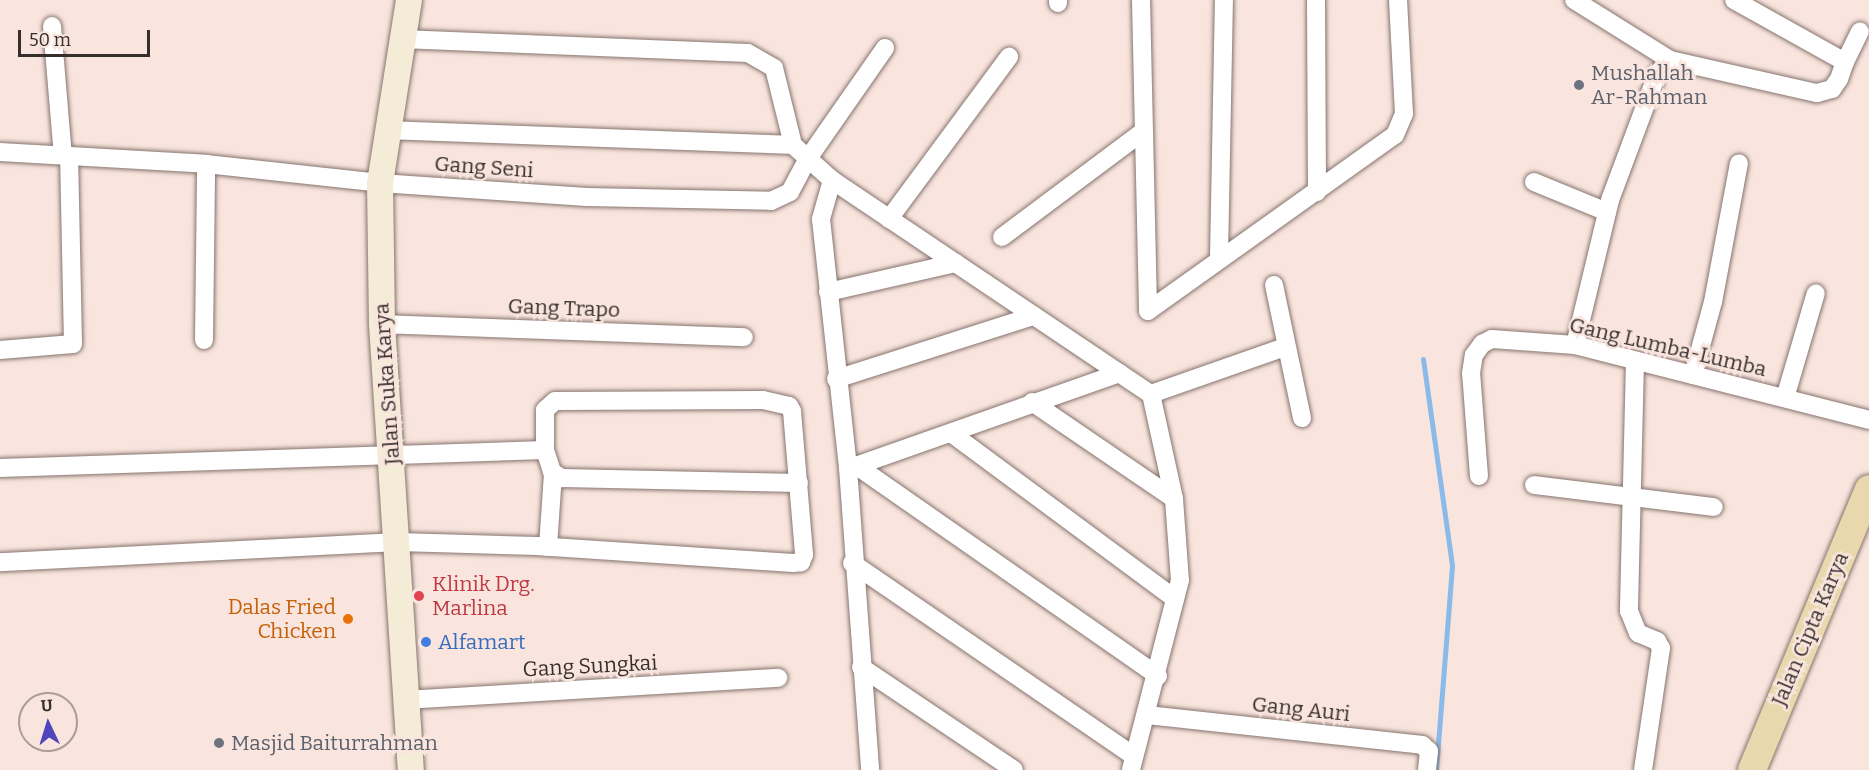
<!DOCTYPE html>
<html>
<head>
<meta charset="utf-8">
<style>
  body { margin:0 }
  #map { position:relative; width:1869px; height:770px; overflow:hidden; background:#f9e5de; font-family:Bitter,serif }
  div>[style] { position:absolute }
  .stream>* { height:5px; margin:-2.5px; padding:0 2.5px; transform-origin:2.5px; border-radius:2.5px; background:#8bbaea }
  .roads { filter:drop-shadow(0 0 2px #86746e) drop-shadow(0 0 2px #86746e) }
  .street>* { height:18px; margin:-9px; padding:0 9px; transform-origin:9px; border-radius:9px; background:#fff }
  .secondary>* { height:26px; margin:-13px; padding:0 13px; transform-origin:13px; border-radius:13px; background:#f4ecd6 }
  .primary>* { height:28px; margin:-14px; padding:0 14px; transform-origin:14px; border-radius:14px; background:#e9d8ae }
  .dots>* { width:16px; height:16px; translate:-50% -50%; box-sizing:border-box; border:3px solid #f9e5de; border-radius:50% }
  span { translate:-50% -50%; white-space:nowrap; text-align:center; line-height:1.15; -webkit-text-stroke:5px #f9e5de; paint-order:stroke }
  .worship-label { font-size:21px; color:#5b616d }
  .left { translate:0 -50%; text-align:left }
  .street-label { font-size:21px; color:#352e2b }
  .health-label { font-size:21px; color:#be3a42 }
  .food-label { font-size:21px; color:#c56008 }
  .right { translate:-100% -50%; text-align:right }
  .shop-label { font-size:21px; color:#366cbe }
  .north { position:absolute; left:18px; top:692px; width:60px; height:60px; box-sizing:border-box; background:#f9e5de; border:2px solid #ab9c96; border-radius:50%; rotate:356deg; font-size:16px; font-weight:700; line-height:24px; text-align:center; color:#352e2b }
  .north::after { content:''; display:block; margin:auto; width:21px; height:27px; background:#4f46bd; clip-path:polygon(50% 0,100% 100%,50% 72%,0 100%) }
  .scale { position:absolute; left:18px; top:30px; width:132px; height:27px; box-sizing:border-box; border:3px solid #352e2b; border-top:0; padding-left:8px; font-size:18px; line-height:21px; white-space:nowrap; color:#352e2b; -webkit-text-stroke:4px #f9e5de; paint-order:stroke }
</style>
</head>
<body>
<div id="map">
  <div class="stream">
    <div style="left:1423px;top:359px;width:209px;rotate:82deg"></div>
    <div style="left:1452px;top:566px;width:205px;rotate:94.5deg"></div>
  </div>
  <div class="roads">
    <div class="street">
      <div style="left:1058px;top:0;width:3px;rotate:90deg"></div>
      <div style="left:1141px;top:0;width:311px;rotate:88.7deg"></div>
      <div style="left:1148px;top:311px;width:303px;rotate:-35.5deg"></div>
      <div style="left:1395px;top:135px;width:23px;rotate:-67deg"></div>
      <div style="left:1404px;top:114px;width:114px;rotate:-93deg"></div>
      <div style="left:1316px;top:0;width:192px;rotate:89.7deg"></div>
      <div style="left:1574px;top:0;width:113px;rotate:32deg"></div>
      <div style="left:52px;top:26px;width:130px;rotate:85.2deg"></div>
      <div style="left:401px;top:39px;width:347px;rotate:2.3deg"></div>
      <div style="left:748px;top:53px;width:30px;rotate:30deg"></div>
      <div style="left:774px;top:68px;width:79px;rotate:76.1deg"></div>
      <div style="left:1845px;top:62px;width:34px;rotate:-64deg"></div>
      <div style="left:388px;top:130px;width:405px;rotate:2.1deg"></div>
      <div style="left:793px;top:145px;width:52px;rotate:41.9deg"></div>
      <div style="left:832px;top:180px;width:384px;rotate:33.9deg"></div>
      <div style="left:1151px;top:394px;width:107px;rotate:77.6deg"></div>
      <div style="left:1174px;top:499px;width:81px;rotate:85.8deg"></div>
      <div style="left:1180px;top:580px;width:196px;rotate:104.5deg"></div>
      <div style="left:0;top:152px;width:206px;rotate:3.3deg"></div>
      <div style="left:206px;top:164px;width:175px;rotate:6.2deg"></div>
      <div style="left:380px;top:183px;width:207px;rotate:3.9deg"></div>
      <div style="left:587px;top:197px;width:184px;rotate:1.2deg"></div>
      <div style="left:771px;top:201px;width:21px;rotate:-25deg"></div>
      <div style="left:790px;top:192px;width:40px;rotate:-62deg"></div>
      <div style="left:809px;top:157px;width:133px;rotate:-55.1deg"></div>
      <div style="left:832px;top:180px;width:41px;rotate:105.8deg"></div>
      <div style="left:821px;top:219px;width:250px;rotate:83.8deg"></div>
      <div style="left:848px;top:468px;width:303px;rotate:85.8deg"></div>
      <div style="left:1534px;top:182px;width:79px;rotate:22.3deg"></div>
      <div style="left:889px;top:219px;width:202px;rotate:-53.5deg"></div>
      <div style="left:1002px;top:237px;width:174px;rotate:-36.8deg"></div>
      <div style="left:1219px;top:257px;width:257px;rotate:-88.9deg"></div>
      <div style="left:1274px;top:285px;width:136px;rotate:78.1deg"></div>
      <div style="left:828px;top:292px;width:131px;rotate:-12.8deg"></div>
      <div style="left:382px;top:324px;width:362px;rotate:2.1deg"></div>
      <div style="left:204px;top:340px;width:176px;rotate:-89.3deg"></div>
      <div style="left:1575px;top:345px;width:149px;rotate:-76.4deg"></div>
      <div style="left:1610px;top:200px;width:134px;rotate:-69.5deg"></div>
      <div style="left:1657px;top:74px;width:19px;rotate:-47deg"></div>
      <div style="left:1670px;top:60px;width:151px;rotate:12.7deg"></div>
      <div style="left:1817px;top:93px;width:16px;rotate:-15deg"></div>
      <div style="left:1832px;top:89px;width:12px;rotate:-55deg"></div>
      <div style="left:1839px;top:79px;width:18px;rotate:-71deg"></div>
      <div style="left:1845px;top:62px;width:127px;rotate:-150.8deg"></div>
      <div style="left:0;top:350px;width:73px;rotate:-4.7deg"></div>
      <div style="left:73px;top:344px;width:188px;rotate:-91.2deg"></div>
      <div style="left:1635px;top:361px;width:250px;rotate:91.4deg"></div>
      <div style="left:1629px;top:611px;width:24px;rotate:68deg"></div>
      <div style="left:1638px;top:633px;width:21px;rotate:23deg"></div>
      <div style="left:1657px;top:641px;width:8px;rotate:60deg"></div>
      <div style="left:1661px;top:648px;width:123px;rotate:98.4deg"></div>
      <div style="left:1693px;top:375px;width:76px;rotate:-74.7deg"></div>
      <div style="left:1713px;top:302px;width:141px;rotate:-79.4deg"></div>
      <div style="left:836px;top:379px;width:208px;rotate:-17.7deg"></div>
      <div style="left:1151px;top:394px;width:142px;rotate:-19.3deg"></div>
      <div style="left:1785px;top:398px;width:109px;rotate:-73.6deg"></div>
      <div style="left:1032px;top:402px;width:172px;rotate:34.3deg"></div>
      <div style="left:951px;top:433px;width:279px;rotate:36.5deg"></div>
      <div style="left:545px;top:450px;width:23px;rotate:72deg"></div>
      <div style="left:552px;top:472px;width:12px;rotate:31deg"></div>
      <div style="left:562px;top:478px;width:237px;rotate:1.2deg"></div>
      <div style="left:857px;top:466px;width:367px;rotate:34.9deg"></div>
      <div style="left:0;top:468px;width:545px;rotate:-1.89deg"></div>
      <div style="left:545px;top:450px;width:40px;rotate:-90deg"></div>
      <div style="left:545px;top:410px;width:13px;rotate:-42deg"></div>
      <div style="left:555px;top:401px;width:208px;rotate:-0.3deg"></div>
      <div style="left:763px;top:400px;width:27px;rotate:13deg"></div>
      <div style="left:789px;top:406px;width:6px;rotate:59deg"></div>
      <div style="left:792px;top:411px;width:144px;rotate:85.2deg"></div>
      <div style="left:804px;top:555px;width:8px;rotate:113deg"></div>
      <div style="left:801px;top:562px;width:8px;rotate:173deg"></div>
      <div style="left:793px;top:563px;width:257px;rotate:-176.2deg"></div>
      <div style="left:537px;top:546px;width:139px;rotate:-178.4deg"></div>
      <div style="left:398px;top:542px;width:399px;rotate:177.1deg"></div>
      <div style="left:850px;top:468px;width:286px;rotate:-19.4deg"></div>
      <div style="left:1479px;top:476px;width:103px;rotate:-94.4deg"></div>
      <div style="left:1471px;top:373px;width:18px;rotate:-81deg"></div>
      <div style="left:1474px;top:355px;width:14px;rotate:-54deg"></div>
      <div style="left:1482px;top:344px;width:11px;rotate:-27deg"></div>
      <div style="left:1492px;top:339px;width:83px;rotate:4.1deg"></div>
      <div style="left:1575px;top:345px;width:303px;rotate:14.3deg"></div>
      <div style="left:1534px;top:485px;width:181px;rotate:7deg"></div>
      <div style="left:548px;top:547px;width:73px;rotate:-86.1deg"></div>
      <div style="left:852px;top:563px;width:342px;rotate:34.4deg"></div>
      <div style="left:861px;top:667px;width:184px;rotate:33.9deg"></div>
      <div style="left:405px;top:700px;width:374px;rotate:-3.4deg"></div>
      <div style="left:1147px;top:715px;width:277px;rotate:6.2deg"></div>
      <div style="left:1422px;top:745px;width:9px;rotate:41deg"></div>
      <div style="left:1429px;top:751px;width:19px;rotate:96deg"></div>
    </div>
    <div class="secondary">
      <div style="left:409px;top:0;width:185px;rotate:99deg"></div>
      <div style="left:380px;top:183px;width:141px;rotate:89.2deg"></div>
      <div style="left:382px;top:324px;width:447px;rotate:86.3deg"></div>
    </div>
    <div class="primary">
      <div style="left:1752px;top:770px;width:304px;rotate:-67.4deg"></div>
    </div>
  </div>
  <div class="dots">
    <div style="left:1579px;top:85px;background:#6b7280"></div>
    <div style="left:419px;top:596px;background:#e0444e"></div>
    <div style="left:348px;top:619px;background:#e8710a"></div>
    <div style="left:426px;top:642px;background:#3f7fe0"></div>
    <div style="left:219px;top:743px;background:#6b7280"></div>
  </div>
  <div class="worship-label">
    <span class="left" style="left:1591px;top:85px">Mushallah<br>Ar-Rahman</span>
    <span class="left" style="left:231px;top:743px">Masjid Baiturrahman</span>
  </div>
  <div class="street-label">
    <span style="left:484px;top:167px;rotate:4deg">Gang Seni</span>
    <span style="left:564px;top:308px;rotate:2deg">Gang Trapo</span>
    <span style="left:1668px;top:347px;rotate:13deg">Gang Lumba-Lumba</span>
    <span style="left:387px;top:384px;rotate:-94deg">Jalan Suka Karya</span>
    <span style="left:1810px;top:629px;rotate:-67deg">Jalan Cipta Karya</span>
    <span style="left:590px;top:666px;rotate:-3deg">Gang Sungkai</span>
    <span style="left:1301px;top:709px;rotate:6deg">Gang Auri</span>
  </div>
  <div class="health-label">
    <span class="left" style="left:432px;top:596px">Klinik Drg.<br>Marlina</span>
  </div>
  <div class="food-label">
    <span class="right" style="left:336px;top:619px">Dalas Fried<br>Chicken</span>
  </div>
  <div class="shop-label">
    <span class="left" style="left:438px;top:642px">Alfamart</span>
  </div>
  <div class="north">U</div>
  <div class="scale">50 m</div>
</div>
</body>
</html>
